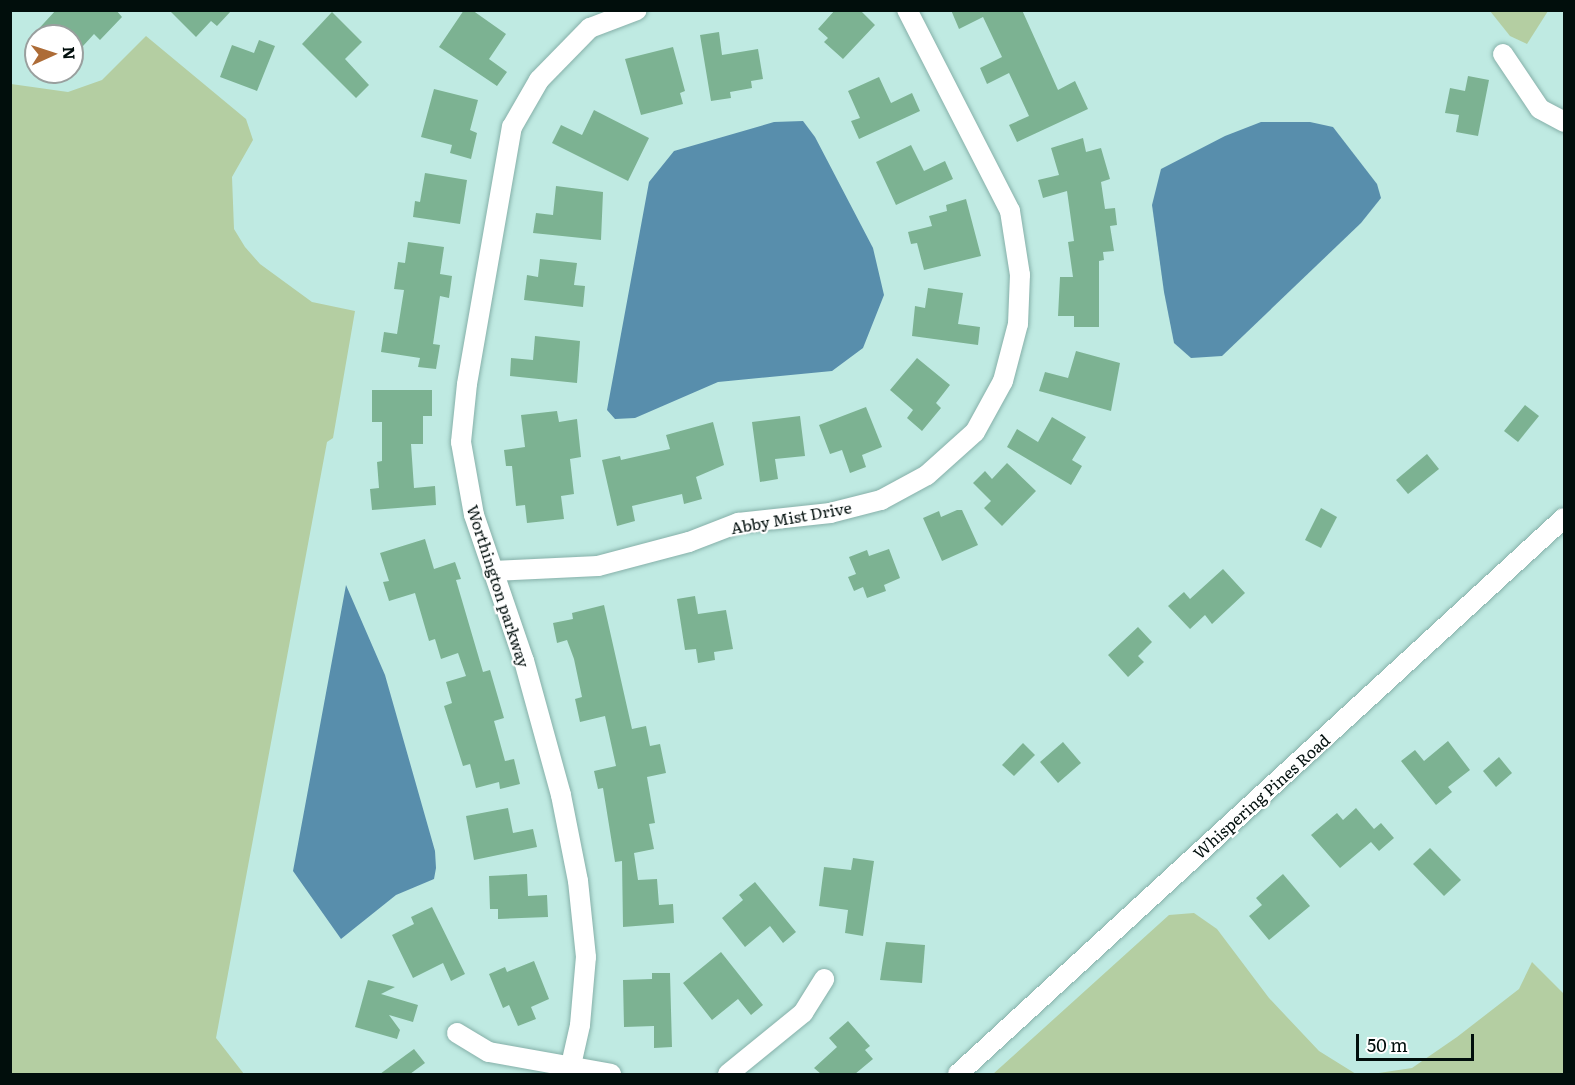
<!DOCTYPE html>
<html>
<head>
<meta charset="utf-8">
<style>
  body { margin:0 }
  #map { position:relative; width:1575px; height:1085px; overflow:hidden; background:#bfeae2; font-family:Literata,serif }
  div>[style] { position:absolute }
  .green>* { inset:0; background:#b4cea2 }
  .water>* { inset:0; background:#588eac }
  .building>* { inset:0; background:#7cb292 }
  .roads { filter:drop-shadow(0 0 2px #86b0a9) drop-shadow(0 0 2px #86b0a9) }
  .minor>* { height:20px; margin:-10px; padding:0 10px; transform-origin:10px; border-radius:10px; background:#fff }
  span { translate:-50% -50%; white-space:nowrap; text-align:center; line-height:1.15; -webkit-text-stroke:4.5px #fff; paint-order:stroke }
  .street-label { font-size:16px; color:#010e0c }
  .frame { position:absolute; inset:0; border:12px solid #010e0c; pointer-events:none }
  .north { position:absolute; left:24px; top:24px; width:60px; height:60px; box-sizing:border-box; background:#fff; border:2px solid #999f9e; border-radius:50%; rotate:87deg; font-size:16px; font-weight:700; line-height:24px; text-align:center; color:#010e0c }
  .north::after { content:''; display:block; margin:auto; width:21px; height:27px; background:#ad6c37; clip-path:polygon(50% 0,100% 100%,50% 72%,0 100%) }
  .scale { position:absolute; left:1356px; top:1034px; width:118px; height:27px; box-sizing:border-box; border:3px solid #010e0c; border-top:0; padding-left:8px; font-size:18px; line-height:21px; white-space:nowrap; color:#010e0c; -webkit-text-stroke:4px #fff; paint-order:stroke }
</style>
</head>
<body>
<div id="map">
  <div class="green">
    <div style="clip-path:polygon(1490px 11px,1548px 11px,1527px 44px,1510px 36px)"></div>
    <div style="clip-path:polygon(146px 36px,246px 119px,253px 140px,232px 177px,234px 229px,245px 247px,260px 264px,312px 302px,355px 311px,333px 438px,327px 442px,216px 1038px,244px 1074px,11px 1074px,11px 84px,68px 92px,102px 80px)"></div>
    <div style="clip-path:polygon(1194px 913px,1217px 929px,1269px 998px,1319px 1051px,1356px 1074px,993px 1074px,1169px 915px)"></div>
    <div style="clip-path:polygon(1532px 962px,1564px 994px,1564px 1074px,1372px 1074px,1412px 1068px,1457px 1037px,1519px 989px)"></div>
  </div>
  <div class="water">
    <div style="clip-path:polygon(803px 121px,815px 137px,873px 248px,884px 295px,863px 348px,832px 371px,718px 382px,635px 418px,615px 419px,607px 410px,649px 182px,674px 151px,774px 122px)"></div>
    <div style="clip-path:polygon(1261px 122px,1310px 122px,1333px 127px,1377px 184px,1381px 198px,1361px 223px,1222px 356px,1191px 358px,1174px 343px,1164px 292px,1152px 205px,1161px 169px,1225px 136px)"></div>
    <div style="clip-path:polygon(346px 585px,385px 675px,435px 851px,436px 868px,434px 879px,396px 895px,341px 939px,293px 871px)"></div>
  </div>
  <div class="building">
    <div style="clip-path:polygon(56px 10px,116px 10px,122px 17px,100px 40px,94px 34px,72px 58px,72px 36px,32px 36px)"></div>
    <div style="clip-path:polygon(169px 10px,232px 10px,217px 26px,211px 21px,196px 37px)"></div>
    <div style="clip-path:polygon(464px 10px,472px 10px,506px 34px,489px 59px,507px 72px,497px 86px,439px 47px)"></div>
    <div style="clip-path:polygon(835px 10px,860px 10px,875px 25px,843px 59px,824px 42px,828px 38px,818px 29px)"></div>
    <div style="clip-path:polygon(951px 10px,1022px 10px,1058px 90px,1075px 81px,1088px 109px,1017px 142px,1009px 125px,1029px 116px,1009px 73px,987px 84px,980px 68px,1002px 57px,983px 17px,959px 29px)"></div>
    <div style="clip-path:polygon(332px 12px,362px 42px,345px 59px,369px 85px,356px 98px,302px 44px)"></div>
    <div style="clip-path:polygon(719px 32px,722px 55px,758px 49px,763px 79px,751px 81px,752px 88px,730px 92px,731px 98px,711px 101px,700px 35px)"></div>
    <div style="clip-path:polygon(259px 40px,275px 46px,257px 91px,220px 77px,232px 45px,254px 53px)"></div>
    <div style="clip-path:polygon(673px 47px,685px 91px,680px 93px,683px 104px,641px 115px,625px 59px)"></div>
    <div style="clip-path:polygon(1468px 76px,1489px 80px,1478px 136px,1456px 132px,1459px 115px,1445px 113px,1450px 88px,1465px 91px)"></div>
    <div style="clip-path:polygon(879px 77px,891px 103px,912px 93px,920px 111px,859px 139px,851px 121px,860px 118px,848px 91px)"></div>
    <div style="clip-path:polygon(434px 89px,478px 100px,470px 130px,477px 133px,471px 159px,450px 153px,452px 145px,421px 137px)"></div>
    <div style="clip-path:polygon(594px 110px,649px 138px,628px 181px,552px 143px,561px 125px,582px 135px)"></div>
    <div style="clip-path:polygon(1083px 138px,1086px 152px,1101px 148px,1110px 179px,1101px 182px,1105px 209px,1115px 208px,1117px 225px,1110px 226px,1114px 251px,1103px 252px,1104px 260px,1099px 261px,1099px 327px,1074px 327px,1074px 316px,1058px 316px,1060px 277px,1073px 277px,1068px 242px,1074px 241px,1067px 191px,1043px 198px,1038px 180px,1059px 175px,1051px 148px)"></div>
    <div style="clip-path:polygon(911px 145px,924px 171px,945px 161px,953px 179px,896px 205px,876px 162px)"></div>
    <div style="clip-path:polygon(425px 173px,467px 180px,460px 224px,413px 217px,415px 201px,420px 202px)"></div>
    <div style="clip-path:polygon(556px 186px,603px 192px,601px 240px,533px 233px,536px 213px,553px 215px)"></div>
    <div style="clip-path:polygon(966px 199px,981px 256px,924px 270px,917px 243px,911px 244px,908px 232px,932px 226px,929px 216px,947px 211px,946px 205px)"></div>
    <div style="clip-path:polygon(408px 242px,444px 247px,440px 274px,452px 276px,449px 298px,440px 296px,433px 344px,440px 345px,436px 369px,418px 367px,420px 358px,381px 352px,384px 332px,397px 334px,404px 290px,394px 289px,398px 262px,405px 263px)"></div>
    <div style="clip-path:polygon(540px 259px,577px 263px,574px 285px,585px 286px,583px 307px,524px 300px,527px 275px,538px 277px)"></div>
    <div style="clip-path:polygon(928px 288px,963px 293px,958px 324px,980px 327px,978px 345px,912px 336px,915px 306px,925px 308px)"></div>
    <div style="clip-path:polygon(535px 336px,580px 341px,577px 383px,510px 376px,511px 358px,533px 360px)"></div>
    <div style="clip-path:polygon(1076px 351px,1120px 363px,1111px 411px,1039px 391px,1045px 372px,1068px 378px)"></div>
    <div style="clip-path:polygon(917px 358px,950px 385px,936px 403px,941px 408px,922px 431px,907px 418px,913px 410px,890px 390px)"></div>
    <div style="clip-path:polygon(372px 390px,432px 390px,432px 416px,423px 416px,423px 444px,411px 444px,414px 488px,435px 486px,436px 505px,372px 510px,370px 489px,379px 488px,377px 462px,382px 461px,382px 422px,372px 422px)"></div>
    <div style="clip-path:polygon(1525px 405px,1539px 416px,1518px 442px,1504px 431px)"></div>
    <div style="clip-path:polygon(866px 407px,882px 447px,862px 455px,866px 467px,850px 473px,842px 450px,830px 454px,819px 425px)"></div>
    <div style="clip-path:polygon(557px 411px,559px 422px,577px 419px,581px 457px,570px 459px,574px 494px,561px 496px,564px 519px,527px 523px,525px 505px,516px 506px,512px 466px,506px 466px,504px 450px,525px 447px,521px 415px)"></div>
    <div style="clip-path:polygon(800px 416px,805px 456px,775px 459px,778px 479px,760px 482px,752px 422px)"></div>
    <div style="clip-path:polygon(1052px 417px,1086px 437px,1072px 460px,1082px 466px,1071px 485px,1007px 447px,1017px 429px,1038px 442px)"></div>
    <div style="clip-path:polygon(713px 422px,724px 465px,696px 477px,702px 499px,684px 504px,682px 494px,632px 506px,635px 521px,617px 526px,602px 460px,620px 456px,621px 460px,670px 449px,666px 435px)"></div>
    <div style="clip-path:polygon(1427px 454px,1439px 469px,1408px 494px,1396px 480px)"></div>
    <div style="clip-path:polygon(1007px 463px,1036px 491px,1002px 526px,984px 508px,991px 501px,973px 483px,985px 471px,992px 479px)"></div>
    <div style="clip-path:polygon(1321px 508px,1337px 517px,1321px 548px,1305px 540px)"></div>
    <div style="clip-path:polygon(957px 510px,962px 510px,978px 545px,942px 561px,923px 518px,939px 511px,941px 517px)"></div>
    <div style="clip-path:polygon(425px 539px,434px 569px,455px 562px,461px 579px,456px 580px,483px 672px,490px 670px,504px 718px,494px 721px,505px 761px,514px 759px,520px 784px,500px 789px,499px 782px,476px 788px,470px 764px,463px 766px,444px 706px,452px 703px,446px 682px,466px 676px,458px 653px,441px 659px,435px 639px,429px 641px,415px 593px,389px 601px,383px 582px,389px 581px,380px 553px)"></div>
    <div style="clip-path:polygon(889px 549px,900px 578px,884px 585px,886px 591px,867px 598px,863px 587px,854px 591px,848px 577px,856px 574px,849px 557px,867px 550px,869px 556px)"></div>
    <div style="clip-path:polygon(1223px 569px,1245px 593px,1212px 624px,1205px 615px,1190px 629px,1168px 606px,1184px 592px,1190px 599px)"></div>
    <div style="clip-path:polygon(695px 596px,698px 614px,726px 610px,733px 649px,714px 652px,715px 660px,698px 663px,696px 649px,685px 650px,677px 599px)"></div>
    <div style="clip-path:polygon(604px 605px,632px 729px,646px 726px,650px 746px,660px 744px,666px 773px,647px 777px,655px 823px,649px 824px,654px 849px,634px 853px,638px 880px,657px 879px,659px 905px,673px 904px,674px 923px,623px 927px,622px 861px,615px 862px,603px 788px,598px 789px,594px 771px,616px 766px,605px 716px,580px 722px,575px 699px,582px 697px,574px 659px,567px 640px,557px 643px,553px 623px,573px 619px,572px 613px)"></div>
    <div style="clip-path:polygon(1138px 627px,1152px 642px,1138px 656px,1144px 662px,1128px 677px,1108px 655px)"></div>
    <div style="clip-path:polygon(1448px 741px,1470px 770px,1448px 787px,1452px 792px,1436px 805px,1401px 761px,1415px 750px,1424px 761px)"></div>
    <div style="clip-path:polygon(1063px 742px,1081px 763px,1058px 783px,1040px 762px)"></div>
    <div style="clip-path:polygon(1023px 743px,1035px 755px,1014px 776px,1002px 765px)"></div>
    <div style="clip-path:polygon(1499px 757px,1512px 773px,1496px 787px,1483px 771px)"></div>
    <div style="clip-path:polygon(508px 808px,513px 833px,533px 829px,537px 847px,474px 860px,466px 816px)"></div>
    <div style="clip-path:polygon(1356px 808px,1374px 829px,1381px 823px,1394px 838px,1379px 851px,1371px 842px,1340px 868px,1311px 835px,1337px 813px,1343px 820px)"></div>
    <div style="clip-path:polygon(1430px 848px,1461px 880px,1444px 896px,1413px 864px)"></div>
    <div style="clip-path:polygon(853px 858px,874px 861px,863px 936px,845px 933px,848px 910px,819px 906px,824px 867px,851px 870px)"></div>
    <div style="clip-path:polygon(527px 874px,528px 896px,547px 895px,548px 917px,498px 919px,498px 909px,490px 909px,489px 876px)"></div>
    <div style="clip-path:polygon(1283px 874px,1310px 906px,1269px 940px,1249px 916px,1262px 905px,1256px 898px)"></div>
    <div style="clip-path:polygon(755px 882px,796px 932px,783px 943px,770px 926px,745px 947px,722px 918px,743px 900px,739px 895px)"></div>
    <div style="clip-path:polygon(432px 907px,465px 974px,451px 981px,443px 963px,413px 978px,392px 935px,414px 924px,411px 917px)"></div>
    <div style="clip-path:polygon(886px 942px,925px 945px,922px 983px,880px 980px)"></div>
    <div style="clip-path:polygon(721px 952px,763px 1005px,751px 1015px,738px 999px,712px 1020px,683px 983px)"></div>
    <div style="clip-path:polygon(534px 961px,549px 999px,531px 1007px,536px 1019px,518px 1026px,509px 1005px,503px 1008px,489px 974px,505px 967px,507px 972px)"></div>
    <div style="clip-path:polygon(652px 973px,670px 973px,672px 1047px,654px 1048px,654px 1026px,624px 1027px,623px 980px,652px 979px)"></div>
    <div style="clip-path:polygon(368px 980px,395px 987px,381px 994px,418px 1005px,413px 1022px,389px 1015px,400px 1030px,397px 1039px,355px 1027px)"></div>
    <div style="clip-path:polygon(848px 1021px,870px 1046px,865px 1050px,873px 1059px,855px 1074px,821px 1074px,814px 1068px,837px 1047px,829px 1038px)"></div>
    <div style="clip-path:polygon(414px 1049px,425px 1063px,410px 1074px,380px 1074px)"></div>
  </div>
  <div class="roads">
    <div class="minor">
      <div style="left:1503px;top:54px;width:66px;rotate:56.1deg"></div>
      <div style="left:1540px;top:109px;width:27px;rotate:28deg"></div>
      <div style="left:493px;top:571px;width:105px;rotate:-2.7deg"></div>
      <div style="left:598px;top:566px;width:94px;rotate:-14.8deg"></div>
      <div style="left:689px;top:542px;width:53px;rotate:-21.2deg"></div>
      <div style="left:738px;top:523px;width:93px;rotate:-6.2deg"></div>
      <div style="left:830px;top:513px;width:53px;rotate:-14.3deg"></div>
      <div style="left:881px;top:500px;width:52px;rotate:-28.5deg"></div>
      <div style="left:927px;top:475px;width:64px;rotate:-41.9deg"></div>
      <div style="left:975px;top:432px;width:58px;rotate:-61.2deg"></div>
      <div style="left:1003px;top:381px;width:59px;rotate:-75.3deg"></div>
      <div style="left:1018px;top:324px;width:49px;rotate:-87.7deg"></div>
      <div style="left:1020px;top:275px;width:65px;rotate:-98.9deg"></div>
      <div style="left:1010px;top:211px;width:226px;rotate:-117.1deg"></div>
      <div style="left:457px;top:1033px;width:37px;rotate:31deg"></div>
      <div style="left:489px;top:1052px;width:124px;rotate:10.2deg"></div>
      <div style="left:569px;top:1074px;width:50px;rotate:-77.3deg"></div>
      <div style="left:580px;top:1025px;width:68px;rotate:-85deg"></div>
      <div style="left:586px;top:957px;width:76px;rotate:-96deg"></div>
      <div style="left:578px;top:881px;width:88px;rotate:-101.2deg"></div>
      <div style="left:561px;top:795px;width:139px;rotate:-105.4deg"></div>
      <div style="left:524px;top:661px;width:154px;rotate:-108.9deg"></div>
      <div style="left:474px;top:515px;width:74px;rotate:-100.1deg"></div>
      <div style="left:461px;top:442px;width:58px;rotate:-84.1deg"></div>
      <div style="left:467px;top:384px;width:261px;rotate:-80.1deg"></div>
      <div style="left:512px;top:127px;width:54px;rotate:-60.1deg"></div>
      <div style="left:539px;top:80px;width:73px;rotate:-45.6deg"></div>
      <div style="left:590px;top:28px;width:50px;rotate:-21deg"></div>
      <div style="left:728px;top:1074px;width:97px;rotate:-39.1deg"></div>
      <div style="left:803px;top:1013px;width:40px;rotate:-58deg"></div>
      <div style="left:958px;top:1074px;width:822px;rotate:-42.54deg"></div>
    </div>
  </div>
  <div class="street-label">
    <span style="left:791px;top:517px;rotate:-10deg">Abby Mist Drive</span>
    <span style="left:499px;top:586px;rotate:72deg">Worthington parkway</span>
    <span style="left:1261px;top:796px;rotate:-42deg">Whispering Pines Road</span>
  </div>
  <div class="frame"></div>
  <div class="north">N</div>
  <div class="scale">50 m</div>
</div>
</body>
</html>
